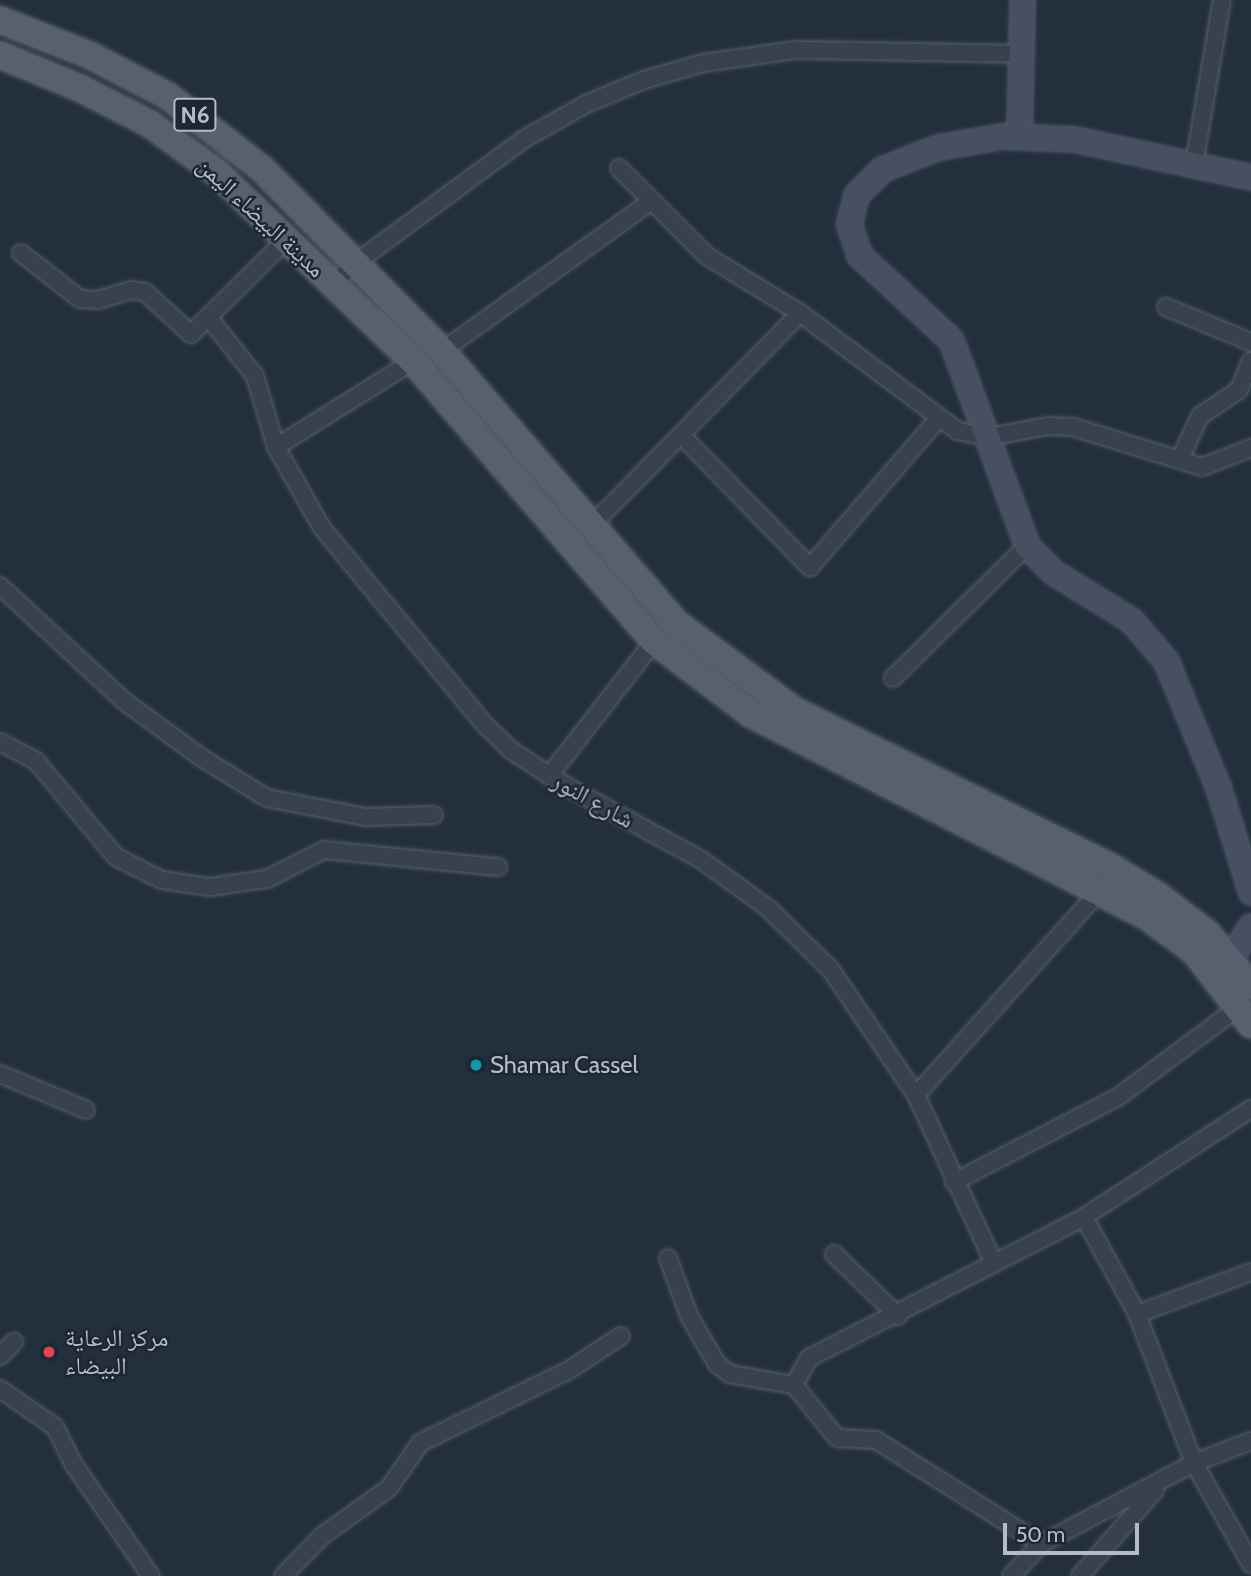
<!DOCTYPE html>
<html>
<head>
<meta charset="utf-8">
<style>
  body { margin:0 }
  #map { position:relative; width:1251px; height:1576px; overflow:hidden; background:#242f3e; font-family:Cabin,"Noto Naskh Arabic",sans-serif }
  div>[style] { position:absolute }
  .roads { filter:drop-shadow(0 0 2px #565f6c) drop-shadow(0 0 2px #565f6c) }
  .street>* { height:16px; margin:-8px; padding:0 8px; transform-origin:8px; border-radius:8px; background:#38414e }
  .secondary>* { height:23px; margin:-11.5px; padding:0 11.5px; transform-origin:11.5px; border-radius:11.5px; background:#465061 }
  .primary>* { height:26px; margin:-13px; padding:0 13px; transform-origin:13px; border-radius:13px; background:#56606e }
  .dots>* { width:19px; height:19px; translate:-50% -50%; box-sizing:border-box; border:4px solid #1d2633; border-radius:50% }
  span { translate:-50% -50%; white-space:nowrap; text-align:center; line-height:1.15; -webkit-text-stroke:5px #1d2633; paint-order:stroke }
  .shield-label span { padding:2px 5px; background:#1d2633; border:2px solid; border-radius:5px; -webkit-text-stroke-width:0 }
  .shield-label { font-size:23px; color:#b4bcc9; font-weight:700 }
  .street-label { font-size:24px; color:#b4bcc9 }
  .poi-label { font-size:24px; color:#b4bcc9 }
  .left { translate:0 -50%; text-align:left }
  .scale { position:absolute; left:1003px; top:1523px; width:136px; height:32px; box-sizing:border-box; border:4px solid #b4bcc9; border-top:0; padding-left:9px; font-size:21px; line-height:24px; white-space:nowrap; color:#b4bcc9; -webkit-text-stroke:5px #1d2633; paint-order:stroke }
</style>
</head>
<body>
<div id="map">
  <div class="roads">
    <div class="street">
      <div style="left:1194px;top:165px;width:167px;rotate:-80.4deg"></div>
      <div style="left:619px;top:168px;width:124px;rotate:45deg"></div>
      <div style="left:707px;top:256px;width:109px;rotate:31.5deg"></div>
      <div style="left:800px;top:313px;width:197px;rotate:36.8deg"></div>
      <div style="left:958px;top:431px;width:32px;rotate:11deg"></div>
      <div style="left:989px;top:437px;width:59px;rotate:-10.7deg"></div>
      <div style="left:1047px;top:426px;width:26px;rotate:2deg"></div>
      <div style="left:1073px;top:427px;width:135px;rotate:17.2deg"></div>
      <div style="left:1202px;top:467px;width:53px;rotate:-21.2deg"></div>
      <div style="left:21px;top:253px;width:75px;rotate:37.9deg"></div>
      <div style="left:80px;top:299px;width:18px;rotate:3deg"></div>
      <div style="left:98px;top:300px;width:34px;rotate:-17deg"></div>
      <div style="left:131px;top:290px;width:14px;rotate:8deg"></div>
      <div style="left:145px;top:292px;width:62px;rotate:42.4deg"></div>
      <div style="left:191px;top:334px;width:132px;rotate:-44.7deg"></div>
      <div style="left:334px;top:284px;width:28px;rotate:-45deg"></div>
      <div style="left:354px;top:264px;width:211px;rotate:-36.3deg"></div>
      <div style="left:524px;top:139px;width:71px;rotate:-29.4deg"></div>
      <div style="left:586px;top:104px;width:63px;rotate:-22.5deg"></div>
      <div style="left:644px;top:80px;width:61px;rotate:-16.1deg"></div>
      <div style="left:703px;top:63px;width:94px;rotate:-8deg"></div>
      <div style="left:796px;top:50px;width:226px;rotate:1deg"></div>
      <div style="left:1166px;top:307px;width:92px;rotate:22.4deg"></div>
      <div style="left:209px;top:318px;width:74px;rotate:51.6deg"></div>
      <div style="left:255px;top:376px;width:74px;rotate:73.5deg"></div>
      <div style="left:276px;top:447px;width:93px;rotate:60.4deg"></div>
      <div style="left:322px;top:528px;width:254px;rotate:50.4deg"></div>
      <div style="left:484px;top:724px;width:39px;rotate:44deg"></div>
      <div style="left:512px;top:751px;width:64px;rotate:32.9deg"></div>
      <div style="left:566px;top:786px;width:153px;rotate:28.6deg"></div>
      <div style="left:700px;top:859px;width:84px;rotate:35.8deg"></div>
      <div style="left:768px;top:908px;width:88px;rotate:44.5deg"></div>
      <div style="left:831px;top:970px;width:151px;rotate:55.8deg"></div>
      <div style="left:916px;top:1095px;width:185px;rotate:65.1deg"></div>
      <div style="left:442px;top:351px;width:256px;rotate:-35.6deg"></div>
      <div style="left:681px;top:435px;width:185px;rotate:45.7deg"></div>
      <div style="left:810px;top:567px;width:196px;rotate:-49.1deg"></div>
      <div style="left:276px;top:447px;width:162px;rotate:-32.1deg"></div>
      <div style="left:1180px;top:459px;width:47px;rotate:-65.1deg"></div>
      <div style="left:1200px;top:416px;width:47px;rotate:-33.7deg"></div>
      <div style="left:1239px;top:390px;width:31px;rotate:-68deg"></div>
      <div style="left:593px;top:524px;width:296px;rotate:-45.5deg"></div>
      <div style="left:0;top:586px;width:169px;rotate:42.8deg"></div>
      <div style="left:124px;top:701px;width:97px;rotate:36.2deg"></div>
      <div style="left:202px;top:758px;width:76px;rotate:31.6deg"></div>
      <div style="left:267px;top:798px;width:101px;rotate:10.9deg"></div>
      <div style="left:366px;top:817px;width:68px;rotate:-1.7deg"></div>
      <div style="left:893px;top:678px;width:188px;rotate:-44.6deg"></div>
      <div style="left:0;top:742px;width:41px;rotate:27.8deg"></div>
      <div style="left:36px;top:761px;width:125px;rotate:50.2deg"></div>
      <div style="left:116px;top:857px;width:51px;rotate:26.6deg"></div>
      <div style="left:162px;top:880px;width:49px;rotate:8.3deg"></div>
      <div style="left:210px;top:887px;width:58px;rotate:-8deg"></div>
      <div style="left:267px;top:879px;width:64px;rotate:-27deg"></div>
      <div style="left:324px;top:850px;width:175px;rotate:5.6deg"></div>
      <div style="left:549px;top:776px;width:171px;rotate:-52.1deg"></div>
      <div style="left:0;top:1074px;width:93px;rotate:22.7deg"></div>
      <div style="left:916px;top:1095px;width:275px;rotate:-48deg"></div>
      <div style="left:954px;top:1182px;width:185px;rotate:-27.4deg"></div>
      <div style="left:1118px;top:1097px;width:151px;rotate:-36.6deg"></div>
      <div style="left:1084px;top:1217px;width:111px;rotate:61.3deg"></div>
      <div style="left:1137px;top:1314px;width:160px;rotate:69.1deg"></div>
      <div style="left:1194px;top:1463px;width:116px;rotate:60.6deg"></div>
      <div style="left:834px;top:1254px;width:89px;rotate:44.1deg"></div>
      <div style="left:668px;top:1258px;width:62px;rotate:70.1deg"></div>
      <div style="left:689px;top:1316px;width:56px;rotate:59.7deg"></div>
      <div style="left:717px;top:1364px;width:16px;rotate:38deg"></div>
      <div style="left:730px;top:1374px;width:65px;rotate:9.8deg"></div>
      <div style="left:1137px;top:1314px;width:121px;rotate:-20.2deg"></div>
      <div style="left:0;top:1356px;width:20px;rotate:-45deg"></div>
      <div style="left:0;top:1389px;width:67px;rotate:34.6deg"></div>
      <div style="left:55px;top:1427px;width:42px;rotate:63.4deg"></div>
      <div style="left:74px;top:1465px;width:135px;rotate:55.3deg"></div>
      <div style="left:1041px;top:1544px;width:195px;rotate:-147.8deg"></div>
      <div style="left:876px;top:1440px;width:39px;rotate:-177deg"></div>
      <div style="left:837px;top:1438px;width:68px;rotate:-129.1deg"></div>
      <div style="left:794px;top:1385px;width:31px;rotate:-61deg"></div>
      <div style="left:809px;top:1358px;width:309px;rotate:-27.1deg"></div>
      <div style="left:1084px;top:1217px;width:199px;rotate:-32.9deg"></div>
      <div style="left:283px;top:1576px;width:56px;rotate:-45.7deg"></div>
      <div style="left:322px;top:1536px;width:82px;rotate:-35.6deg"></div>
      <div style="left:389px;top:1488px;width:55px;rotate:-55.4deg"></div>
      <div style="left:420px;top:1443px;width:166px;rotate:-26.1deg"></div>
      <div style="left:569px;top:1370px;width:62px;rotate:-33.2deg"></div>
      <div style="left:1011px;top:1576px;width:44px;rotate:-46.8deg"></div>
      <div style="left:1041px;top:1544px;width:173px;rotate:-27.9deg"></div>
      <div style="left:1194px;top:1463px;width:61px;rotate:-21.1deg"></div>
      <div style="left:1080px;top:1576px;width:114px;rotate:-48.9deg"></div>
    </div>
    <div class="secondary">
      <div style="left:1019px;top:135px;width:135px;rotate:-88.7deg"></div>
      <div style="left:1251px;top:177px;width:182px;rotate:-167.9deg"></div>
      <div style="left:1073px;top:139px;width:71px;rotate:-177.6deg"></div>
      <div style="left:1002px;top:136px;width:65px;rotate:170.2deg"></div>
      <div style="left:938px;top:147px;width:60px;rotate:158.6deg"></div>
      <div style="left:882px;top:169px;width:37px;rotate:135deg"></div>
      <div style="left:856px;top:195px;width:30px;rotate:104deg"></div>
      <div style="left:849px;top:224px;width:33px;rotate:72deg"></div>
      <div style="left:859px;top:255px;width:125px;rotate:42.7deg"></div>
      <div style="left:951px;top:340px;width:220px;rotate:69.7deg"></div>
      <div style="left:1027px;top:546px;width:37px;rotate:45deg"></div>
      <div style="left:1053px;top:572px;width:92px;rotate:31.6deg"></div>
      <div style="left:1131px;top:620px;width:54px;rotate:49.5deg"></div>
      <div style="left:1166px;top:661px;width:136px;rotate:67.6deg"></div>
      <div style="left:1218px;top:787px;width:110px;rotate:72.6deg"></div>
      <div style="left:1230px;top:959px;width:39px;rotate:-58deg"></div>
    </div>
    <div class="primary">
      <div style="left:0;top:20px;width:96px;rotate:21.5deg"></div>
      <div style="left:89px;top:55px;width:89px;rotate:27.4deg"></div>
      <div style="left:168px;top:96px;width:119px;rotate:37.8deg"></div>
      <div style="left:262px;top:169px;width:256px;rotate:45.3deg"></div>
      <div style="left:442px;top:351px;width:359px;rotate:49.3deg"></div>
      <div style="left:676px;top:623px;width:148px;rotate:36.5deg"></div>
      <div style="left:795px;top:711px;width:352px;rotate:26.3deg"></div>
      <div style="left:1111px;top:867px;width:54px;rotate:31.3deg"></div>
      <div style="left:1157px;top:895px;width:64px;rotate:37.4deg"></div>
      <div style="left:1208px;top:934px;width:67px;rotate:50.4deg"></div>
      <div style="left:0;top:55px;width:87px;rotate:22.4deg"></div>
      <div style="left:80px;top:88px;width:79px;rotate:27.2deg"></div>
      <div style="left:150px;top:124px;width:82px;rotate:36deg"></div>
      <div style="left:216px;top:172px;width:273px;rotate:43.8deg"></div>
      <div style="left:413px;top:361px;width:369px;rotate:49.3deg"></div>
      <div style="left:654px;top:641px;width:121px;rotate:37deg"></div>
      <div style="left:751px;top:714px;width:447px;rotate:27.1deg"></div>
      <div style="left:1149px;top:918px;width:56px;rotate:36.3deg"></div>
      <div style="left:1194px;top:951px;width:93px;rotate:52.4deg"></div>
    </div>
  </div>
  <div class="dots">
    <div style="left:476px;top:1065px;background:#0f9aa8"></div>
    <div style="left:49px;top:1352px;background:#e0444e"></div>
  </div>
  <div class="shield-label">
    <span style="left:195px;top:115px">N6</span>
  </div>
  <div class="street-label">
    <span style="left:261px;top:217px;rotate:43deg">مدينة البيضاء اليمن</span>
    <span style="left:593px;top:800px;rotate:29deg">شارع النور</span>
  </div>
  <div class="poi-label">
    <span class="left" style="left:490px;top:1065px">Shamar Cassel</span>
    <span class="left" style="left:65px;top:1352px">مركز الرعاية<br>البيضاء</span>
  </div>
  <div class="scale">50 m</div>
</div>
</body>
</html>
